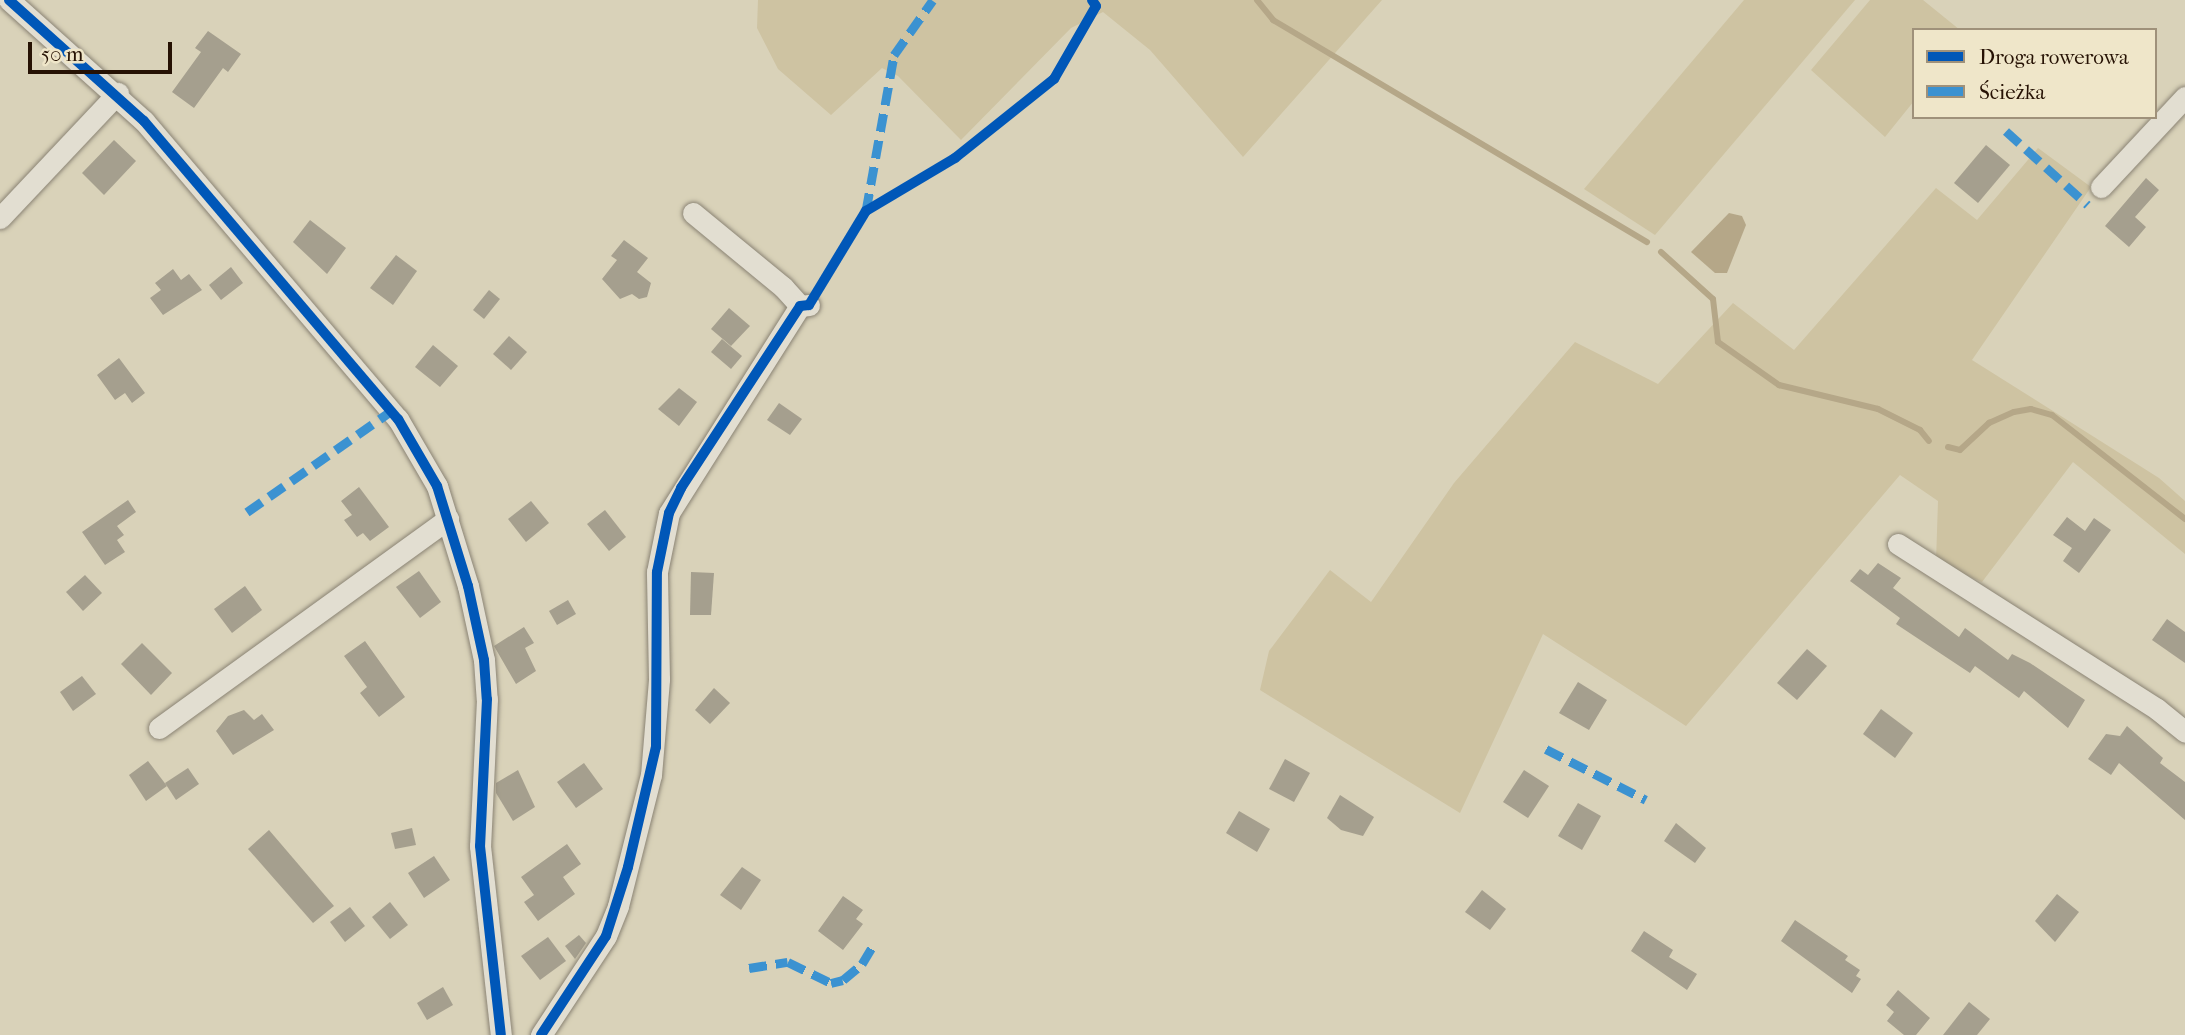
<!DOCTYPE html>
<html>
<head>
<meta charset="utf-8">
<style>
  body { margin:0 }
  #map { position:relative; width:2185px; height:1035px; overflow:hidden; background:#d9d2b9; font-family:"IM FELL French Canon",serif }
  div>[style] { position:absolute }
  .green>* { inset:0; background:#cec3a2 }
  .water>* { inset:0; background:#b5a788 }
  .stream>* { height:6px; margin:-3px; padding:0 3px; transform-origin:3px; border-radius:3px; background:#b5a788 }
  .building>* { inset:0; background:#a59f8e }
  .roads { filter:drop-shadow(0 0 2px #8a8374) drop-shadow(0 0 2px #8a8374) }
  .street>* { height:21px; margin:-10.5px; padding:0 10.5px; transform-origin:10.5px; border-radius:10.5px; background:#e2ded1 }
  .quiet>* { height:9px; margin-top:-4.5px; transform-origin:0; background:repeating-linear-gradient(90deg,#3b92d1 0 18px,transparent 0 27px) }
  .cycleway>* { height:10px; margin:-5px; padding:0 5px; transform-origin:5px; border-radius:5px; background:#0057b8 }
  span { translate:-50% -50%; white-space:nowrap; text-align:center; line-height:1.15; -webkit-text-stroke:5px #efe6c9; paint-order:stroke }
  .legend { position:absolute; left:1912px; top:28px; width:245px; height:91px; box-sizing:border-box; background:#efe6c9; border:2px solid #9f917a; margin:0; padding:9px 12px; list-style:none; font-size:21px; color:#261204 }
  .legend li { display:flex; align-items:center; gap:14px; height:35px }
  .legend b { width:35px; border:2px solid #9f917a }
  .scale { position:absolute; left:28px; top:42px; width:144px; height:32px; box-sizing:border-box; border:4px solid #261204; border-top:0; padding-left:9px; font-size:21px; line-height:24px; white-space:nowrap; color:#261204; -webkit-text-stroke:5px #efe6c9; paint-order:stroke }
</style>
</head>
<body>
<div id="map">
  <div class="green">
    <div style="clip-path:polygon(758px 0,1382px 0,1243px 157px,1150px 50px,1103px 12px,1071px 28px,961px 140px,898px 76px,882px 68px,831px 115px,778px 69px,757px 28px)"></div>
    <div style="clip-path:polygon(1744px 0,1855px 0,1655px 235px,1584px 189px)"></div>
    <div style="clip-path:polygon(1870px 0,1923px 0,1960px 30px,1914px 30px,1914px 101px,1885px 137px,1811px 70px)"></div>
    <div style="clip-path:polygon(2038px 148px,2091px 187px,1972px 360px,2159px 478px,2185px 501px,2185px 554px,2073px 462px,1982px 582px,1936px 562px,1938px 501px,1900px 475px,1686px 726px,1543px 634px,1460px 813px,1260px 690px,1269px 651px,1330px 570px,1371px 602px,1454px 483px,1575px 342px,1658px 384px,1733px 303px,1794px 350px,1936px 188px,1977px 220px)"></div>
  </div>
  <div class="water">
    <div style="clip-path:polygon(1729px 213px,1742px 216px,1746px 225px,1727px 273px,1715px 273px,1691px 252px)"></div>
  </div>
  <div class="stream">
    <div style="left:1257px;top:0;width:26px;rotate:51deg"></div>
    <div style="left:1273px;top:20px;width:435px;rotate:30.7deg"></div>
    <div style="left:1661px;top:252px;width:70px;rotate:42.1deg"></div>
    <div style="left:1713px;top:299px;width:43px;rotate:83.4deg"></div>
    <div style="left:1718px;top:342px;width:75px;rotate:35.2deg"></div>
    <div style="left:1779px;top:385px;width:102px;rotate:13.6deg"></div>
    <div style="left:1878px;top:409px;width:47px;rotate:26.6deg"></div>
    <div style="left:1920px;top:430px;width:14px;rotate:51deg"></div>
    <div style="left:1948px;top:447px;width:12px;rotate:14deg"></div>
    <div style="left:1960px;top:450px;width:40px;rotate:-43deg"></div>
    <div style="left:1989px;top:423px;width:27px;rotate:-24deg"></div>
    <div style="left:2014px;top:412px;width:17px;rotate:-10deg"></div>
    <div style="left:2031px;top:409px;width:22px;rotate:16deg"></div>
    <div style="left:2052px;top:415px;width:169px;rotate:38deg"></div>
  </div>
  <div class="building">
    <div style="clip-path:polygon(208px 31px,241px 54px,228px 72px,223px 68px,194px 108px,172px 92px,201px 52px,195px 48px)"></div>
    <div style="clip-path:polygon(114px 140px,136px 161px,104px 195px,82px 173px)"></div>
    <div style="clip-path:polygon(1986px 145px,2010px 165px,1978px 203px,1954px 183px)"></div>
    <div style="clip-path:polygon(2146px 178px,2159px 190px,2135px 217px,2146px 227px,2129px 247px,2105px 226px)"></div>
    <div style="clip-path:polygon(310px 220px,346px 248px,327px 274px,293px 242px)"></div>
    <div style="clip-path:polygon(624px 240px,648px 258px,637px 272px,651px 283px,647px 297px,639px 299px,632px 294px,620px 299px,602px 279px,617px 260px,611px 256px)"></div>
    <div style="clip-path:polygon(396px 255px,417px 271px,393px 305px,370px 288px)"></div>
    <div style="clip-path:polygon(231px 267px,243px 283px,221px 300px,209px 285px)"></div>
    <div style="clip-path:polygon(173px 269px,181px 280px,189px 274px,202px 290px,163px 315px,150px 298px,161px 290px,155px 283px)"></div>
    <div style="clip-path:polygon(489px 290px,500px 299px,484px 319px,473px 310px)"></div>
    <div style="clip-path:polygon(729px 308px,750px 326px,731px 346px,711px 329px)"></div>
    <div style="clip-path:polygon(509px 336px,527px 352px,511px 370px,493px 354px)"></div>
    <div style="clip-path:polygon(722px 339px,742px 356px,731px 369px,711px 352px)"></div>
    <div style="clip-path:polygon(433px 345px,458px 366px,440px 387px,415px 367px)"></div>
    <div style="clip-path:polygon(119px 358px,145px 393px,132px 403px,125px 393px,115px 400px,97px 375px)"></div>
    <div style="clip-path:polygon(679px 388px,697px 402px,679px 426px,658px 409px)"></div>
    <div style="clip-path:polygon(779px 403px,802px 419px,790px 435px,767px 420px)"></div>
    <div style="clip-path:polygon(359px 487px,389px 527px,370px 541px,363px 533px,357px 537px,344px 520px,352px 515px,341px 501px)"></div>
    <div style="clip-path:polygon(128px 500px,136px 512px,117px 526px,124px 535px,117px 540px,125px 552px,105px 565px,82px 532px)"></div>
    <div style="clip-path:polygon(531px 501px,549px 523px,526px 542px,508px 519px)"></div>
    <div style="clip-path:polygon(605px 510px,626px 537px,609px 551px,587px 524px)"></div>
    <div style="clip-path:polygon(2067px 517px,2085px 531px,2094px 518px,2111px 530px,2079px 573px,2063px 561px,2072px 548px,2053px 535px)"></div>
    <div style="clip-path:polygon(1878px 563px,1901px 578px,1893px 588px,1959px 637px,1965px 628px,2008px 660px,2012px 654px,2030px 663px,2085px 700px,2068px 728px,2024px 691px,2019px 698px,1975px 666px,1970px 673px,1896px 624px,1900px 618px,1850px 581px,1860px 569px,1868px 575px)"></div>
    <div style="clip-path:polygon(419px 571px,441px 602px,420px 618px,396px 587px)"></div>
    <div style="clip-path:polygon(691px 572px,714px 573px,711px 615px,690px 615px)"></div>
    <div style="clip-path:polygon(85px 575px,102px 593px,83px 611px,66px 592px)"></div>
    <div style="clip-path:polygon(245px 586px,262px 610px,232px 633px,214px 609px)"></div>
    <div style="clip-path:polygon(568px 600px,576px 614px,557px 625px,549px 611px)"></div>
    <div style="clip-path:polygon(2167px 619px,2185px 632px,2185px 663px,2152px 640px)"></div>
    <div style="clip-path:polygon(524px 627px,534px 643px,525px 648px,536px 671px,516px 684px,494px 646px)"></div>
    <div style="clip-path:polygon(365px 641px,405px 697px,379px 717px,360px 693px,367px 687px,344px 656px)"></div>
    <div style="clip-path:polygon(142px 643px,172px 673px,151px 695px,121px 664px)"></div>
    <div style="clip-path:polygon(1807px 649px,1827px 666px,1797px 700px,1777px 683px)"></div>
    <div style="clip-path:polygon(82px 676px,96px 694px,73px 711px,60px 692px)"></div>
    <div style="clip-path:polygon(1578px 682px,1607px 700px,1589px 730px,1559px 713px)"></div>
    <div style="clip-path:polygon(714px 688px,730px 703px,710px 724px,695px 710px)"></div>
    <div style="clip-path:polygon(1881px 709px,1913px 733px,1895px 758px,1863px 734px)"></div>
    <div style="clip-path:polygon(244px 710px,254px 720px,262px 714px,274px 730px,233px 755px,216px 731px,228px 716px)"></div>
    <div style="clip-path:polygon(2127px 726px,2163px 758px,2160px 763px,2185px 782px,2185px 820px,2119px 763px,2111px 775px,2088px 759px,2106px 734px,2120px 736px)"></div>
    <div style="clip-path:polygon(1285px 759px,1310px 773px,1294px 802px,1269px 789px)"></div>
    <div style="clip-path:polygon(148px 761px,167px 786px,146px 801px,129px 775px)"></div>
    <div style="clip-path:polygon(584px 763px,603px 789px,576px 808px,557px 782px)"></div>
    <div style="clip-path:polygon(188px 768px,199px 784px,176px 800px,165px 783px)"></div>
    <div style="clip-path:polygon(518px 770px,535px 807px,513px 821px,496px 793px,496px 783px)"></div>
    <div style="clip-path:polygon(1524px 770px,1549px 786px,1528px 818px,1503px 802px)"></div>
    <div style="clip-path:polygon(1340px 795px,1374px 817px,1363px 836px,1341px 830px,1327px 818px)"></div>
    <div style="clip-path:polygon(1578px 803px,1601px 816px,1582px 850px,1558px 836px)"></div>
    <div style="clip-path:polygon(1239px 811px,1270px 829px,1257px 852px,1226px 833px)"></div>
    <div style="clip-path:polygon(1676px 823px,1706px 848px,1695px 863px,1664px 841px)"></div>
    <div style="clip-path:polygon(412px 828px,416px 845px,395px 849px,391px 833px)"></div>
    <div style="clip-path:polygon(269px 830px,334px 906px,313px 923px,248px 849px)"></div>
    <div style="clip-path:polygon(567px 844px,581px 864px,563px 877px,575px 894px,538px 921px,524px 902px,534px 895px,521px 877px)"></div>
    <div style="clip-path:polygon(434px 856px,450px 880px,424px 898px,408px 873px)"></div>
    <div style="clip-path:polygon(742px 867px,761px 880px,741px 910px,720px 895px)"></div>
    <div style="clip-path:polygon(1482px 890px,1506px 909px,1490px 930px,1465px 912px)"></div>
    <div style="clip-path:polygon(2057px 894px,2079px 912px,2055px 942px,2035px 921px)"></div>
    <div style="clip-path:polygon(843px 896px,863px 910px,856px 919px,863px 924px,843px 950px,818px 931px)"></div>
    <div style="clip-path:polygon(390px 902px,408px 925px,390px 939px,372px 917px)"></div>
    <div style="clip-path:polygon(350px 907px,365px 926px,345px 942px,330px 922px)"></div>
    <div style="clip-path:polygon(1795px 920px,1848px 956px,1845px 960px,1860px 970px,1856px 976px,1861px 979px,1852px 993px,1781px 941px)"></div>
    <div style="clip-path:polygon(1644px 931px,1673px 950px,1669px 957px,1697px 974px,1687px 990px,1631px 951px)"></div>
    <div style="clip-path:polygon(579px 935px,586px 943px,575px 959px,565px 946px)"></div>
    <div style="clip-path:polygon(548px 937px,566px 961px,540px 980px,521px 956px)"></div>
    <div style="clip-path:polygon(443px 987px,453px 1005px,427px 1020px,417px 1003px)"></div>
    <div style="clip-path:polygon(1898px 990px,1930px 1018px,1916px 1035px,1904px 1035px,1887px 1021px,1894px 1012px,1886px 1005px)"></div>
    <div style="clip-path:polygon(1969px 1002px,1990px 1019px,1977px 1035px,1943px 1035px)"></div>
  </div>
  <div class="roads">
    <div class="street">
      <div style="left:9px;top:0;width:181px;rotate:41.9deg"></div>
      <div style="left:144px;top:121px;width:392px;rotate:49.6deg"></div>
      <div style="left:398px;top:419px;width:78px;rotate:59.8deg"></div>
      <div style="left:437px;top:486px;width:105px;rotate:72.8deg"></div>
      <div style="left:468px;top:586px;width:76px;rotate:77.8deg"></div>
      <div style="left:484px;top:660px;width:39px;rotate:86deg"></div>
      <div style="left:487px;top:699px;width:147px;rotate:92.7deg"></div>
      <div style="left:480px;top:846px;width:190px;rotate:83.7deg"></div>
      <div style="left:2101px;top:187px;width:123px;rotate:-47deg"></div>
      <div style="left:693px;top:213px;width:117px;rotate:39.4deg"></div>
      <div style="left:783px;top:287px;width:25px;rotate:48deg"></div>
      <div style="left:0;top:218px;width:172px;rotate:-46.7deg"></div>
      <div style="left:1898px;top:544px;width:307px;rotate:32.5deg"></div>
      <div style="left:2157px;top:709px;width:36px;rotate:39deg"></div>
      <div style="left:159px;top:728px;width:357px;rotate:-35.9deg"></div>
      <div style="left:541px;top:1035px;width:118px;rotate:-56.7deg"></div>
      <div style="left:606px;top:936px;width:32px;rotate:-68deg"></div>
      <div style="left:618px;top:906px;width:135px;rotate:-75.9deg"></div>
      <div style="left:651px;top:775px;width:96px;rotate:-85.2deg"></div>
      <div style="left:659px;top:679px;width:107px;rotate:-91.1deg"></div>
      <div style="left:657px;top:572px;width:60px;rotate:-78.5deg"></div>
      <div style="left:669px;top:513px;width:245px;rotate:-57.7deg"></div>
      <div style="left:800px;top:306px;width:9px;rotate:-6deg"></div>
    </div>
  </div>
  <div class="quiet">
    <div style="left:2006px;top:131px;width:110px;rotate:42.1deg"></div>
    <div style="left:866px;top:211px;width:158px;rotate:-79.8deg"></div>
    <div style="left:894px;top:55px;width:67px;rotate:-54.7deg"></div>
    <div style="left:247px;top:512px;width:176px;rotate:-35deg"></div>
    <div style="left:1546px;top:749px;width:112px;rotate:27deg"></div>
    <div style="left:749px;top:968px;width:39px;rotate:-9deg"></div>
    <div style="left:788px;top:962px;width:48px;rotate:26deg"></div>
    <div style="left:831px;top:983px;width:12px;rotate:-14deg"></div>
    <div style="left:843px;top:980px;width:25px;rotate:-40deg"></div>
    <div style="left:862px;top:964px;width:23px;rotate:-59deg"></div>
  </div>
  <div class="cycleway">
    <div style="left:9px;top:0;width:181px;rotate:41.9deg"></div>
    <div style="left:144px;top:121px;width:392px;rotate:49.6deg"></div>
    <div style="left:398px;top:419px;width:78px;rotate:59.8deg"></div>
    <div style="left:437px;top:486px;width:105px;rotate:72.8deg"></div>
    <div style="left:468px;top:586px;width:76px;rotate:77.8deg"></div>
    <div style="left:484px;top:660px;width:39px;rotate:86deg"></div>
    <div style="left:487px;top:699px;width:147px;rotate:92.7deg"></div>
    <div style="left:480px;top:846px;width:190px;rotate:83.7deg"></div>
    <div style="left:541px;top:1035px;width:118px;rotate:-56.7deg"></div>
    <div style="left:606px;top:936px;width:72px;rotate:-72.3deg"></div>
    <div style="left:628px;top:867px;width:123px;rotate:-76.9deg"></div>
    <div style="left:656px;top:747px;width:175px;rotate:-89.7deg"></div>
    <div style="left:657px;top:572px;width:60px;rotate:-78.5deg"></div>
    <div style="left:669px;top:513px;width:28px;rotate:-64deg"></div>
    <div style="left:681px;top:488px;width:217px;rotate:-56.8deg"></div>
    <div style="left:800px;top:306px;width:9px;rotate:-6deg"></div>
    <div style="left:809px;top:305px;width:110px;rotate:-58.8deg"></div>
    <div style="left:866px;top:211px;width:104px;rotate:-30.8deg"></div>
    <div style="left:955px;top:158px;width:127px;rotate:-38.6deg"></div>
    <div style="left:1054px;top:79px;width:84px;rotate:-60.1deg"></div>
    <div style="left:1096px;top:6px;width:7px;rotate:-124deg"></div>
  </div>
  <ul class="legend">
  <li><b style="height:9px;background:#0057b8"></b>Droga rowerowa</li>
  <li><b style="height:9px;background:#3b92d1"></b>Ścieżka</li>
  </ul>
  <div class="scale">50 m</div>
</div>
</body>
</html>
